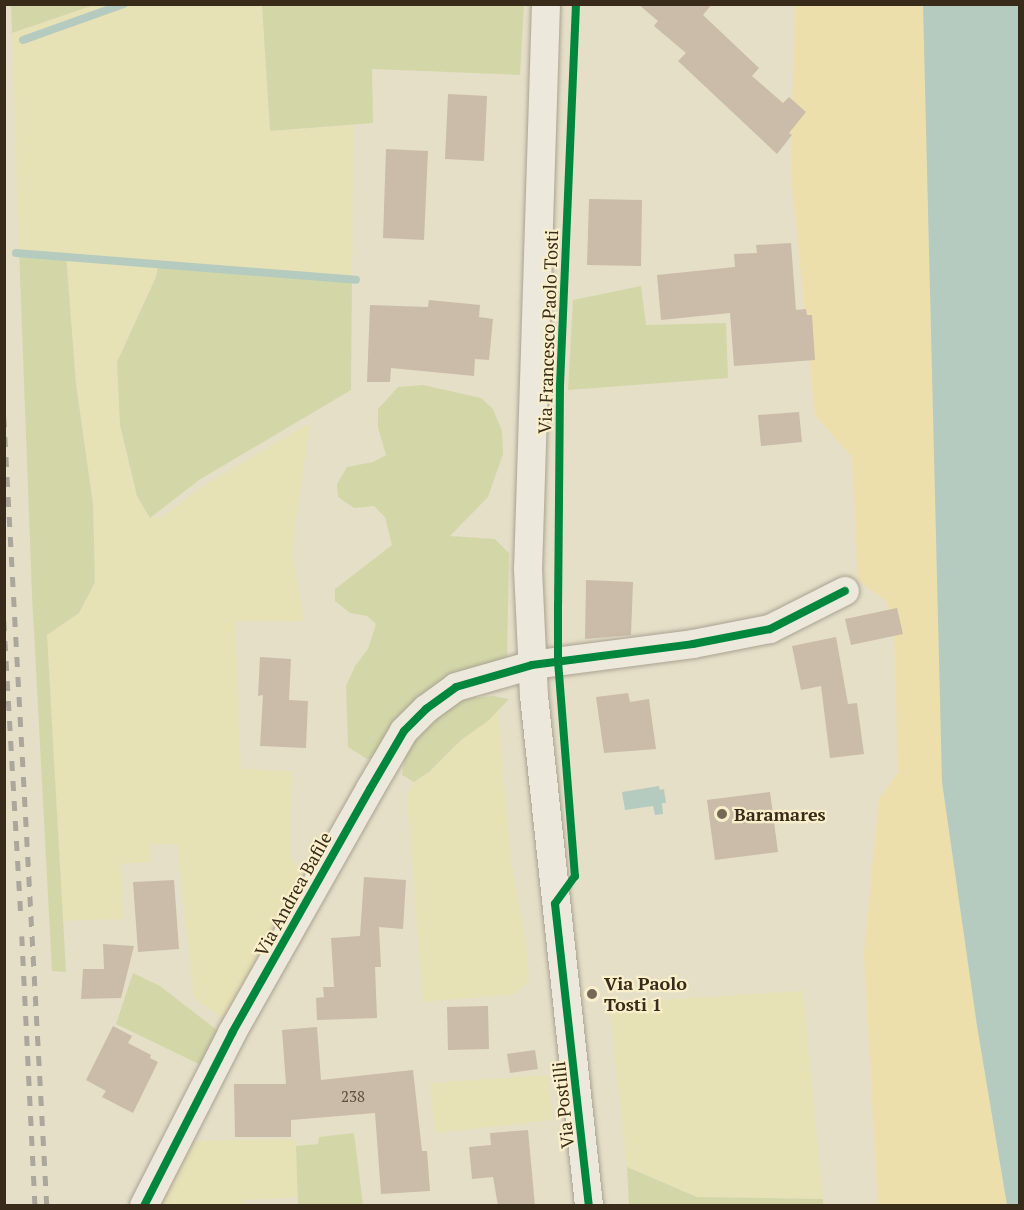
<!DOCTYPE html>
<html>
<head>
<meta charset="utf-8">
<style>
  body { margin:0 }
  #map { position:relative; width:1024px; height:1210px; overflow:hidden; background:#e5dfc8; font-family:"PT Serif",serif }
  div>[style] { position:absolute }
  .farmland>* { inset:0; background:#e7e1b6 }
  .green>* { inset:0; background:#d3d7a8 }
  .sand>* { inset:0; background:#ecdfac }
  .water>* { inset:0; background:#b5cbbf }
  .stream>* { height:8px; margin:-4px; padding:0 4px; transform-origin:4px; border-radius:4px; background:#b5cbbf }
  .building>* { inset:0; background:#cabca8 }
  .roads { filter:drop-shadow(0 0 2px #aaa292) drop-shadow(0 0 2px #aaa292) }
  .minor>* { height:28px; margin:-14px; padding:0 14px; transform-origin:14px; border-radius:14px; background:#ece8db }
  .rail>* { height:4.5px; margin-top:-2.25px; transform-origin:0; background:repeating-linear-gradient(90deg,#aba79c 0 10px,transparent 0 20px) }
  .cycleway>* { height:8px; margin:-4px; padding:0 4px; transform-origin:4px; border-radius:4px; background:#00873e }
  .dots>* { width:16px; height:16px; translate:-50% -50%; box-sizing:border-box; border:3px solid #f9efcb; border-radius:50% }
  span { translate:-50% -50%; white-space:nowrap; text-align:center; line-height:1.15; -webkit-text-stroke:4.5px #f9efcb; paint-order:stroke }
  .number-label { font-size:15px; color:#5c4f3e }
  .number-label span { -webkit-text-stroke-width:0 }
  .street-label { font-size:18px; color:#382b1a }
  .poi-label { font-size:18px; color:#382b1a; font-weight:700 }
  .left { translate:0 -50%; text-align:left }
  .frame { position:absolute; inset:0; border:6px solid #382b1a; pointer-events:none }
</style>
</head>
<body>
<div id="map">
  <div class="farmland">
    <div style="clip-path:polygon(94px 5px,262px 5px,270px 131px,354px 125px,352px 277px,159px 261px,156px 277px,117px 362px,120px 425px,137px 496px,150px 518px,163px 517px,203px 486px,310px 423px,292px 553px,304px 621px,235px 621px,241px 769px,292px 771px,290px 856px,305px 877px,224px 1019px,194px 998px,177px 844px,150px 845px,151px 862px,121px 864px,123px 919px,63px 921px,47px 635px,79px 613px,95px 582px,93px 504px,76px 384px,66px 254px,19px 250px,12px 33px)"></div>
    <div style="clip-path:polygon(498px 711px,511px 861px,527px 946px,529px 981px,515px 994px,423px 1002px,407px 795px,414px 782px,429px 772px,461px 740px)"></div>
    <div style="clip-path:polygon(803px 991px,823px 1199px,697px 1197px,627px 1167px,609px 1003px)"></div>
    <div style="clip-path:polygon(548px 1075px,552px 1120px,435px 1133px,430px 1083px)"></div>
    <div style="clip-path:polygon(296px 1139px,298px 1197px,244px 1200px,244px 1205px,147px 1206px,181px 1141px)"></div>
  </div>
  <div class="green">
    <div style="clip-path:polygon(11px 5px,11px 4px,94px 5px,12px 33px)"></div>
    <div style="clip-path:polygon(262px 5px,524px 5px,520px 75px,372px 69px,373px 123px,270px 131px)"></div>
    <div style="clip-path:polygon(19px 250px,66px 254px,76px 384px,93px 504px,95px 582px,79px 613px,47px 635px,66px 972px,52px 971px,32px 595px)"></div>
    <div style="clip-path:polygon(159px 261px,352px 277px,351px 390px,199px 480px,150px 518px,137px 496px,120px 425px,117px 362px,156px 277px)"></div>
    <div style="clip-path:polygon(641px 286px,646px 325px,726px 323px,728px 378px,568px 390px,573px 300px)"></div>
    <div style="clip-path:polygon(423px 385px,481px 398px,493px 409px,502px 431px,503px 454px,488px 497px,450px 536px,495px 539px,509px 553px,507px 660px,461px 675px,477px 698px,493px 696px,509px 699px,488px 721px,461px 740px,429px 772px,414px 782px,402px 775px,405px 757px,367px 759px,348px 747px,346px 686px,355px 666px,368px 649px,376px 624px,367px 616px,350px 613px,335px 601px,335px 589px,392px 545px,385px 517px,374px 506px,354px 508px,338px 497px,337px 484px,347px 467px,373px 462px,386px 455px,378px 428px,378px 409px,398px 387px)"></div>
    <div style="clip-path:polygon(133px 973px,160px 986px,218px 1031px,201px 1065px,116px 1024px)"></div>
    <div style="clip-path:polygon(354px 1133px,363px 1205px,298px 1205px,296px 1146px,318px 1144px,319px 1137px)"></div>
    <div style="clip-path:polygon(627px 1167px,697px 1197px,823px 1199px,823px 1205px,629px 1205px)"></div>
  </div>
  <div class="sand">
    <div style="clip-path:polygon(795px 5px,923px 5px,942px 782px,977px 1026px,1007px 1205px,878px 1205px,864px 953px,879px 799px,898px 773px,894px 627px,885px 600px,858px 580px,852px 457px,815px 415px,791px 174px)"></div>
  </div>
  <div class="water">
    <div style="clip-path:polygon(923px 5px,1019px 5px,1019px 1205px,1007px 1205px,977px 1026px,942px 782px)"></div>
    <div style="clip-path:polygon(659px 786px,660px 790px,664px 789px,666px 803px,662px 803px,663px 814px,655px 815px,653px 806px,625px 810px,622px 792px)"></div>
  </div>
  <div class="stream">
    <div style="left:23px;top:40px;width:107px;rotate:-19.6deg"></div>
    <div style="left:16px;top:253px;width:341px;rotate:4.5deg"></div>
  </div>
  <div class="building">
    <div style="clip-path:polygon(638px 4px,712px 4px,703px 15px,759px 68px,752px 76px,783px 103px,789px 97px,806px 112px,789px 133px,792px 135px,777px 154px,678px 61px,686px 53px,654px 26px,658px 21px)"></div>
    <div style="clip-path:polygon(448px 94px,487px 96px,484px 161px,445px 159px)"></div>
    <div style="clip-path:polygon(386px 149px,428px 151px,424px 240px,383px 238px)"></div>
    <div style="clip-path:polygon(589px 199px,642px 200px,641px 266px,587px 265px)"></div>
    <div style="clip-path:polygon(791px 243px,796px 310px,806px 309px,807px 315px,812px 315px,815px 360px,734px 366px,730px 313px,661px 320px,657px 275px,735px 267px,734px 254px,757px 253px,756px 245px)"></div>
    <div style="clip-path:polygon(429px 300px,480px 305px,479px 317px,493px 319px,489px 360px,475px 359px,474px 376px,391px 368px,390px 382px,367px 382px,370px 305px,428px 307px)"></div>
    <div style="clip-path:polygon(799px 412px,802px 442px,761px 446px,758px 415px)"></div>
    <div style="clip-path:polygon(586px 580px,633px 582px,631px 635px,585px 639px)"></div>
    <div style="clip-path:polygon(897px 608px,903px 634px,851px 645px,845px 619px)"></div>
    <div style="clip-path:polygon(836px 637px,848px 704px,857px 703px,864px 754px,830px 758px,821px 686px,801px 690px,792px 646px)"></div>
    <div style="clip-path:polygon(260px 657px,291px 659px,289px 700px,308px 701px,306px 748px,260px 746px,263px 695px,258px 696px)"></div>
    <div style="clip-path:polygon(628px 693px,630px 702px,649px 699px,656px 749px,604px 753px,596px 697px)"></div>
    <div style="clip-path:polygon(770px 792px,778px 852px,715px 860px,707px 800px)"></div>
    <div style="clip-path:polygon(364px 877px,406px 880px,403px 929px,379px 927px,381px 967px,375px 967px,377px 1018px,317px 1020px,316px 998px,324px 997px,323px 987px,334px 987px,331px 938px,360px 936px)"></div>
    <div style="clip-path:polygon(174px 880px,179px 949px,138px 952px,133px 882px)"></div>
    <div style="clip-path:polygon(103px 944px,134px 946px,121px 998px,81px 999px,83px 969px,104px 969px)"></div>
    <div style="clip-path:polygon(488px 1006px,489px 1049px,448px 1050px,447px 1007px)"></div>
    <div style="clip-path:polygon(113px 1026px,132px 1036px,128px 1043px,151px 1055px,150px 1058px,158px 1062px,133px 1113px,102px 1097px,106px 1091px,86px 1080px)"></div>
    <div style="clip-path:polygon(317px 1027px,321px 1080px,413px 1070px,422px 1151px,427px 1151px,430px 1191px,381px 1194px,375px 1113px,291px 1120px,291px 1137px,235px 1137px,234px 1084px,286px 1084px,282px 1030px)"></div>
    <div style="clip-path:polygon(535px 1050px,538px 1069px,510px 1073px,507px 1054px)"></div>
    <div style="clip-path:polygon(528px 1130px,535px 1206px,498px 1206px,493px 1177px,472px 1179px,469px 1147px,491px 1145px,490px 1133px)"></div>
  </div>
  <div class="roads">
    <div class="minor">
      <div style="left:546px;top:4px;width:565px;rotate:91.82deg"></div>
      <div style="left:528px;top:569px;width:127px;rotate:87.3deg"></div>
      <div style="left:534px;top:696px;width:513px;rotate:83.84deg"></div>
      <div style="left:144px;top:1206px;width:194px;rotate:-63deg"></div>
      <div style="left:232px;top:1033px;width:280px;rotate:-60.5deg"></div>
      <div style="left:370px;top:789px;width:67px;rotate:-59.6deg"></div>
      <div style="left:404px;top:731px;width:31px;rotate:-45deg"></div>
      <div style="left:426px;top:709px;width:37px;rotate:-36deg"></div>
      <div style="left:456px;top:687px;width:79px;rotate:-16.1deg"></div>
      <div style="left:532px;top:665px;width:162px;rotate:-7.4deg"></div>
      <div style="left:693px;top:644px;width:78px;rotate:-11deg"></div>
      <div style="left:770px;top:629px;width:84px;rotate:-26.9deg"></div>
    </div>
  </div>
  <div class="rail">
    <div style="left:4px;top:417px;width:790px;rotate:86.88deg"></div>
    <div style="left:4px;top:621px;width:291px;rotate:86.7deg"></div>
    <div style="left:22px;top:936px;width:270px;rotate:87.2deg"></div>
  </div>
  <div class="cycleway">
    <div style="left:576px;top:4px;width:381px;rotate:92.4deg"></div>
    <div style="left:560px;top:385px;width:219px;rotate:90.5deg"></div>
    <div style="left:558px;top:604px;width:57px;rotate:90deg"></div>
    <div style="left:558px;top:661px;width:216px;rotate:85.5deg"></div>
    <div style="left:575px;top:876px;width:34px;rotate:126deg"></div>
    <div style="left:555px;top:904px;width:304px;rotate:83.6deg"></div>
    <div style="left:144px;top:1206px;width:194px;rotate:-63deg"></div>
    <div style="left:232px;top:1033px;width:280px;rotate:-60.5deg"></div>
    <div style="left:370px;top:789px;width:67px;rotate:-59.6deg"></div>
    <div style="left:404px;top:731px;width:31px;rotate:-45deg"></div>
    <div style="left:426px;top:709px;width:37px;rotate:-36deg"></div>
    <div style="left:456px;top:687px;width:79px;rotate:-16.1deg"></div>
    <div style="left:532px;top:665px;width:162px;rotate:-7.4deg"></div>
    <div style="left:693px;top:644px;width:78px;rotate:-11deg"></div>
    <div style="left:770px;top:629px;width:84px;rotate:-26.9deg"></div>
  </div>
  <div class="dots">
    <div style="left:722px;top:814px;background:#756a57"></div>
    <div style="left:592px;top:994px;background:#756a57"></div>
  </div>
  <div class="number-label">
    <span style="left:353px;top:1097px">238</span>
  </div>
  <div class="street-label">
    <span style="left:548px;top:332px;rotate:-88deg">Via Francesco Paolo Tosti</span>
    <span style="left:293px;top:894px;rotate:-61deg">Via Andrea Bafile</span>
    <span style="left:563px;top:1105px;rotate:-96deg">Via Postilli</span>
  </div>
  <div class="poi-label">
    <span class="left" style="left:734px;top:814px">Baramares</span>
    <span class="left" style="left:604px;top:994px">Via Paolo<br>Tosti 1</span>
  </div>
  <div class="frame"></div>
</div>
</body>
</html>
